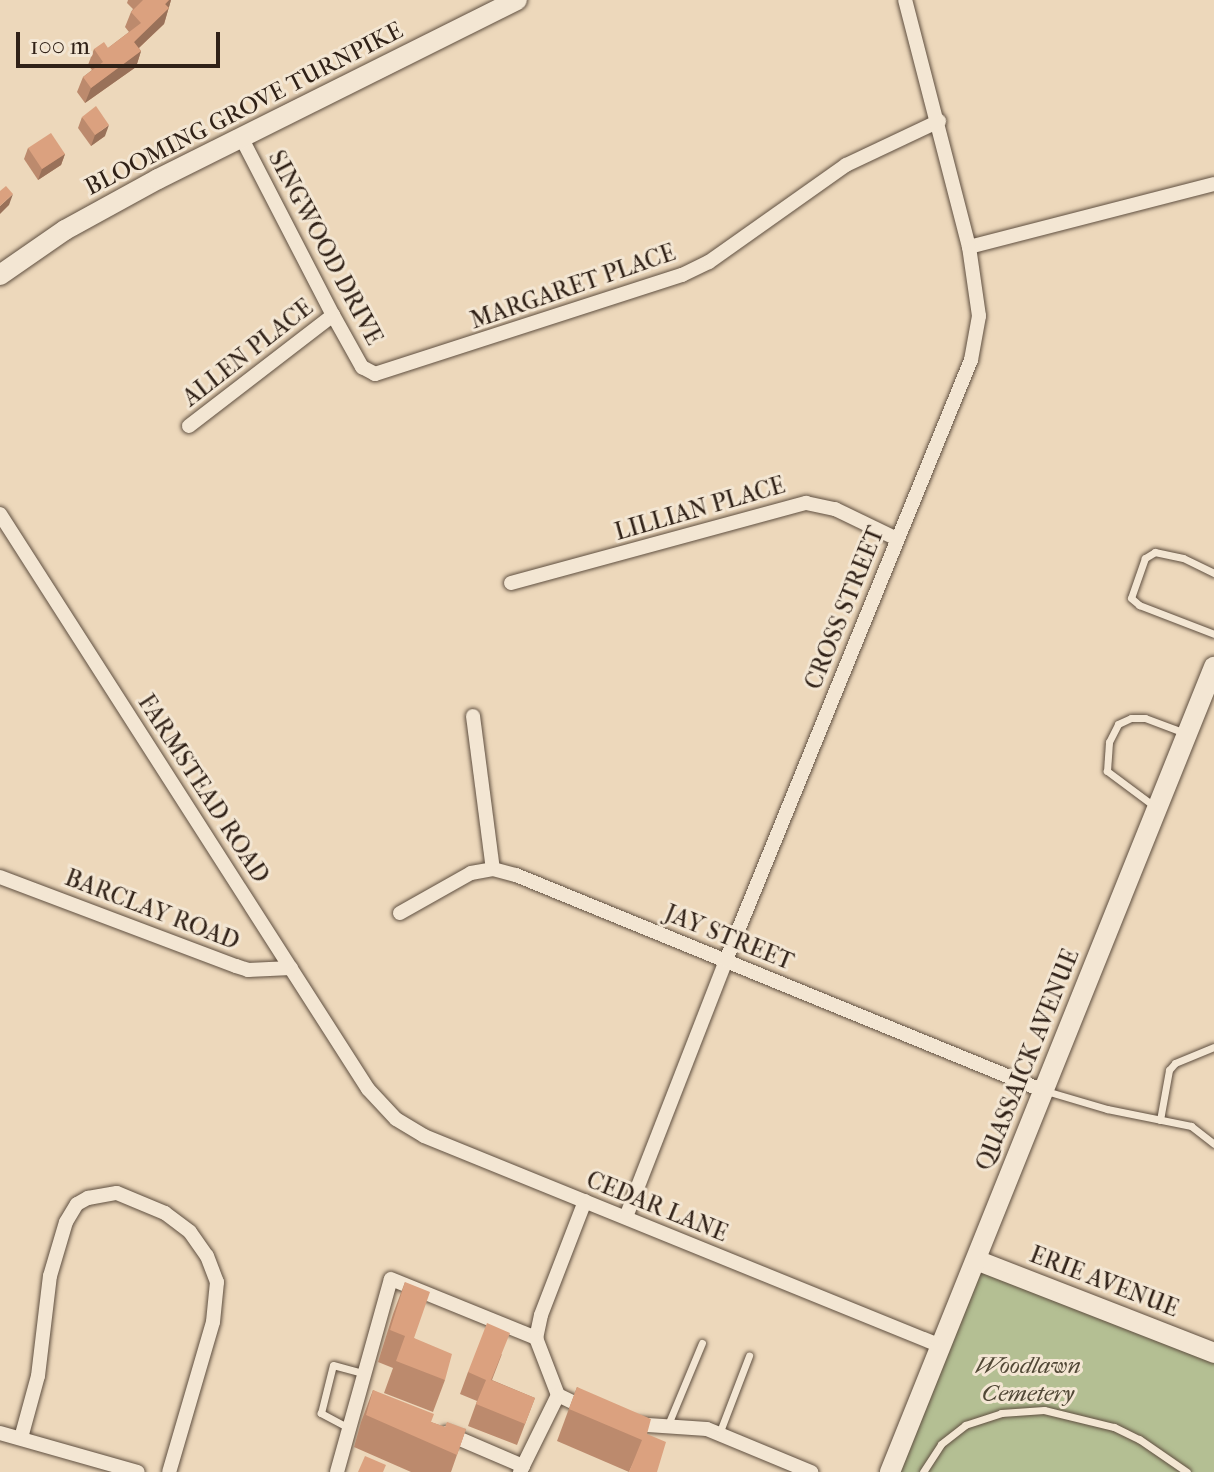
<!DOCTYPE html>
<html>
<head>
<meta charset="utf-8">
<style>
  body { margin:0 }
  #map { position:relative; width:1214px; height:1472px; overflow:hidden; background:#edd8bb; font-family:"IM FELL French Canon",serif }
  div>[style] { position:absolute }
  .green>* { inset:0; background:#b4bf93 }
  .roads { filter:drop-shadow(0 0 2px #5f4f40) drop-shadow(0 0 2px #5f4f40) }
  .lane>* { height:7px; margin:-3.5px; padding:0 3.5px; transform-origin:3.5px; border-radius:3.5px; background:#f3e6d3 }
  .street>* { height:14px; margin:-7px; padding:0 7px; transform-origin:7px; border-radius:7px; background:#f3e6d3 }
  .secondary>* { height:20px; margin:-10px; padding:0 10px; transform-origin:10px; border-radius:10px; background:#f3e6d3 }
  .wall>* { inset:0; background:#bc8a6d }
  .shaded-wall>* { inset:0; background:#997159 }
  .building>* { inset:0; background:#dba17f }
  span { translate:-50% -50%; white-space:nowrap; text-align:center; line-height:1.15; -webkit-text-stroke:6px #f3e6d3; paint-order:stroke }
  .street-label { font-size:24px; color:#302117 }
  .park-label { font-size:24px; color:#514836; font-style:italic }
  .scale { position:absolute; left:16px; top:32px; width:204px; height:36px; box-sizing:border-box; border:4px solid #302117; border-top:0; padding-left:10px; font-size:24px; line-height:28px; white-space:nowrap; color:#302117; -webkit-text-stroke:6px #f3e6d3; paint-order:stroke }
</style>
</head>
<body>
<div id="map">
  <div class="green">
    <div style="clip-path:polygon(976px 1260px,1214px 1354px,1214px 1472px,891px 1472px)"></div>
  </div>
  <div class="roads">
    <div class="lane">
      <div style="left:1214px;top:573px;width:34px;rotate:-154deg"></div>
      <div style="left:1183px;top:558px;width:29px;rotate:-168deg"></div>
      <div style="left:1155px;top:552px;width:12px;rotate:149deg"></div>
      <div style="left:1145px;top:558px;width:42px;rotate:109.3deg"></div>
      <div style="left:1131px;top:598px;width:11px;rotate:41deg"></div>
      <div style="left:1139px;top:605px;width:80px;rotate:21.1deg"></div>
      <div style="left:1154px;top:806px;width:59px;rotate:-143.3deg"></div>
      <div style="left:1107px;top:771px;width:29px;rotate:-86deg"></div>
      <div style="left:1109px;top:742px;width:20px;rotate:-63deg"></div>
      <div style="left:1118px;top:724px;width:14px;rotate:-25deg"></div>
      <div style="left:1131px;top:718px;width:14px"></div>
      <div style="left:1145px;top:718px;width:43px;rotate:20.6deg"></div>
      <div style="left:1046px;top:1091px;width:64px;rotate:16.4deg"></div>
      <div style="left:1107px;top:1109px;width:86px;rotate:11.4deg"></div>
      <div style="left:1191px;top:1126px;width:29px;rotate:38deg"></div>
      <div style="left:1160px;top:1120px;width:51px;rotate:-79.8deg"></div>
      <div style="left:1169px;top:1070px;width:9px;rotate:-49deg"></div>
      <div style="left:1175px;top:1063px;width:42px;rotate:-22.3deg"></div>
      <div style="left:347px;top:1427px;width:30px;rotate:-152deg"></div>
      <div style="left:321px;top:1413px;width:49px;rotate:-76deg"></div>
      <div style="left:333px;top:1365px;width:31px;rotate:15deg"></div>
      <div style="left:667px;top:1427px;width:91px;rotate:-67.4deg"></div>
      <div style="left:719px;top:1434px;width:84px;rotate:-69deg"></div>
      <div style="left:923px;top:1472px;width:33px;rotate:-57deg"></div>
      <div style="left:941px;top:1444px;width:31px;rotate:-38deg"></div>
      <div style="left:965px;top:1425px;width:38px;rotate:-18deg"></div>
      <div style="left:1001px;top:1413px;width:43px;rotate:-4deg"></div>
      <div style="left:1044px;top:1410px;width:72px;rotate:13.7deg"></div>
      <div style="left:1114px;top:1427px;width:28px;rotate:26deg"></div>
      <div style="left:1139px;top:1439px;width:58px;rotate:34.5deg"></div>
    </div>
    <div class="street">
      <div style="left:241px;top:137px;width:200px;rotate:62.7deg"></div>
      <div style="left:333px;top:315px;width:60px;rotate:60.9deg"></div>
      <div style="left:362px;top:367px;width:15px;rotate:28deg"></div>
      <div style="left:375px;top:374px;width:323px;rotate:-17.9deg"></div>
      <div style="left:682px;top:275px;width:30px;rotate:-26deg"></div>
      <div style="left:709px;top:262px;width:168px;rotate:-35.3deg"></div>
      <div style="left:846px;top:165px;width:103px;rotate:-25.3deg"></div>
      <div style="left:969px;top:247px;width:253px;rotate:-14.4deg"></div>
      <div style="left:189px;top:426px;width:182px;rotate:-37.6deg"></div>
      <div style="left:0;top:514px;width:683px;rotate:57.38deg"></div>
      <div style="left:368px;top:1089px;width:41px;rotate:47deg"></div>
      <div style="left:396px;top:1119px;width:33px;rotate:31deg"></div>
      <div style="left:424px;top:1136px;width:558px;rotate:22.11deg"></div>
      <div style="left:511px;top:583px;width:306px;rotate:-15.2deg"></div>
      <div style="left:806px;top:503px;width:30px;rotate:12deg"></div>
      <div style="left:835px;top:509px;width:69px;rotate:25.8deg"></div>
      <div style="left:473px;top:716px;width:154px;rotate:82.6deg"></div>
      <div style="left:0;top:877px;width:252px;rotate:20.7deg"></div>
      <div style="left:236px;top:966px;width:13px;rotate:18deg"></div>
      <div style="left:248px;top:970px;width:43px;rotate:-2.7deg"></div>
      <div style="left:400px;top:913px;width:81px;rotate:-29.4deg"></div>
      <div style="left:471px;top:873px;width:22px;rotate:-10deg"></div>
      <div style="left:493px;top:869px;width:24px;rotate:15deg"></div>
      <div style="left:516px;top:875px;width:570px;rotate:22.25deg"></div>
      <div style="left:585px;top:1201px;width:122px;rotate:111.1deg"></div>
      <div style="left:541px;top:1315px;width:24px;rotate:102deg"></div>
      <div style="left:536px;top:1338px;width:61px;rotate:68.9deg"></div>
      <div style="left:558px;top:1395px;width:32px;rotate:26deg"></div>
      <div style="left:626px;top:1217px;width:276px;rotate:-68.7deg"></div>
      <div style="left:726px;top:960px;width:648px;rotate:-67.79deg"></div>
      <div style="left:971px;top:360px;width:45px;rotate:-79.7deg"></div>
      <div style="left:979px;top:316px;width:70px;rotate:-98.2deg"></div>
      <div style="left:969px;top:247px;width:255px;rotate:-104.5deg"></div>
      <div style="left:633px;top:1424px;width:74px;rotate:3.9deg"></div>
      <div style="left:707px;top:1429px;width:113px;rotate:22.5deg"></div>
      <div style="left:0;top:1433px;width:143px;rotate:15.8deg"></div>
      <div style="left:446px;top:1433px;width:84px;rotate:23.2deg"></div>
      <div style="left:21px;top:1438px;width:64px;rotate:-74.7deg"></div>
      <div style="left:38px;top:1376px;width:101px;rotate:-83.2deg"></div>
      <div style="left:50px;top:1276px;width:56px;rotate:-73.5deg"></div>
      <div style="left:66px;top:1222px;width:21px;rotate:-59deg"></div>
      <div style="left:77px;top:1204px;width:13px;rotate:-29deg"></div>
      <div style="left:88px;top:1198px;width:29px;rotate:-10deg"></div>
      <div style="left:117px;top:1193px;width:52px;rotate:22.6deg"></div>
      <div style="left:165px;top:1213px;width:31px;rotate:37deg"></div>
      <div style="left:190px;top:1232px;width:29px;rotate:55deg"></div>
      <div style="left:207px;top:1256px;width:28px;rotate:69deg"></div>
      <div style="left:217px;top:1282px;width:40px;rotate:95.7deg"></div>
      <div style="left:213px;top:1322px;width:156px;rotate:106.3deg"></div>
      <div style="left:337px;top:1472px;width:200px;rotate:-74.4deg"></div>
      <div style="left:391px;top:1279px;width:157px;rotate:22.1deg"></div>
      <div style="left:520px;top:1472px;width:86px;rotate:-63.7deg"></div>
    </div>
    <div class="secondary">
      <div style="left:0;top:275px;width:79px;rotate:-34.7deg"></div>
      <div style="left:65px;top:230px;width:106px;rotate:-28.7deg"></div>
      <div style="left:158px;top:179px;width:401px;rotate:-26.5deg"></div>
      <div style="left:976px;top:1260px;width:256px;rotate:21.3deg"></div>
      <div style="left:890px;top:1472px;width:868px;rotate:-68.08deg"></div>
    </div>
  </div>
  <div class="wall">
    <div style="clip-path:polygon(128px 0,171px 0,164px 24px,139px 48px,141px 51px,136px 67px,85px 103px,77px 92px,83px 77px,92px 70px,88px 65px,94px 49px,108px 48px,129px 32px,125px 27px,131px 12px,133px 9px,127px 3px)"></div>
    <div style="clip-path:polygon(82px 117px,105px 136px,91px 146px,78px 128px)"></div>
    <div style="clip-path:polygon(28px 148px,65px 154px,61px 165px,38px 180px,24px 159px)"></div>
    <div style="clip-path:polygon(405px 1282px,414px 1338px,445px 1380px,433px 1412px,384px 1393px,393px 1368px,378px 1362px,393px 1314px)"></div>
    <div style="clip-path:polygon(502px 1354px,492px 1380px,535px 1398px,517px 1445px,468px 1426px,477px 1401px,460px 1394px,468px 1372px)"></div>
    <div style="clip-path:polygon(577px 1387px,647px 1434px,629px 1472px,557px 1441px)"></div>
    <div style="clip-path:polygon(373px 1390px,431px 1422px,445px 1427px,466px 1429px,451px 1472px,411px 1472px,354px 1447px,361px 1422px)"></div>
  </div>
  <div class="shaded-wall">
    <div style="clip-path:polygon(169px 0,171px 0,164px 24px,129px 57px,134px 42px)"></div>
    <div style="clip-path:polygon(141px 51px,136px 67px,85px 103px,91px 88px)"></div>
    <div style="clip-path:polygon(109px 125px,105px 136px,91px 146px,95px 135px)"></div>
    <div style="clip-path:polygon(65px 154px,61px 165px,38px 180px,42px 169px)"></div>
    <div style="clip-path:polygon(13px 194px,9px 205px,0 214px,0 206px)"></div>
  </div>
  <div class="building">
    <div style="clip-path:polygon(143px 0,169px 0,165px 4px,169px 8px,134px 42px,141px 51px,91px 88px,83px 77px,103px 62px,94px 49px,104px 42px,108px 48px,141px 23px,131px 12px)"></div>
    <div style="clip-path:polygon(96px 106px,109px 125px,95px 135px,82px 117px)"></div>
    <div style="clip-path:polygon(51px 133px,65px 154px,42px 169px,28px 148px)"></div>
    <div style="clip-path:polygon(6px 186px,13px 194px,0 206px,0 191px)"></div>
    <div style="clip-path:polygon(405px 1282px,430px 1292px,414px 1338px,452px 1354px,445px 1380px,396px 1361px,405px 1336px,390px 1330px)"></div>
    <div style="clip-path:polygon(487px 1323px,510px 1333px,491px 1380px,535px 1398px,525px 1424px,476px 1404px,486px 1380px,468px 1372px)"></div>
    <div style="clip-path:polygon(577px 1387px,651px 1419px,647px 1434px,666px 1442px,657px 1472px,629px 1472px,642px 1440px,569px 1409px)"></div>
    <div style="clip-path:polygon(373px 1390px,434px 1414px,431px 1422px,445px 1427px,447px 1422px,466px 1429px,457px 1455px,366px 1415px)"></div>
    <div style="clip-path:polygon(365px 1456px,386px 1465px,383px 1472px,358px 1472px)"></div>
  </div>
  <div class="street-label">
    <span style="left:244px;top:109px;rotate:-27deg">BLOOMING GROVE TURNPIKE</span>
    <span style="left:325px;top:248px;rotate:62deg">SINGWOOD DRIVE</span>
    <span style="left:573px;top:287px;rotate:-19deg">MARGARET PLACE</span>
    <span style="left:248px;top:353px;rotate:-38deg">ALLEN PLACE</span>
    <span style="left:700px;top:509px;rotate:-16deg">LILLIAN PLACE</span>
    <span style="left:845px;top:608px;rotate:-68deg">CROSS STREET</span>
    <span style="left:203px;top:789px;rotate:57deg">FARMSTEAD ROAD</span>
    <span style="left:152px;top:910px;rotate:21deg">BARCLAY ROAD</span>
    <span style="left:729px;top:938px;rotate:22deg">JAY STREET</span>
    <span style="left:1028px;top:1060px;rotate:-68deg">QUASSAICK AVENUE</span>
    <span style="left:657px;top:1207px;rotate:22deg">CEDAR LANE</span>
    <span style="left:1104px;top:1282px;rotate:21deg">ERIE AVENUE</span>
  </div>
  <div class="park-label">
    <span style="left:1028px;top:1380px">Woodlawn<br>Cemetery</span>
  </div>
  <div class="scale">100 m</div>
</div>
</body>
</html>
